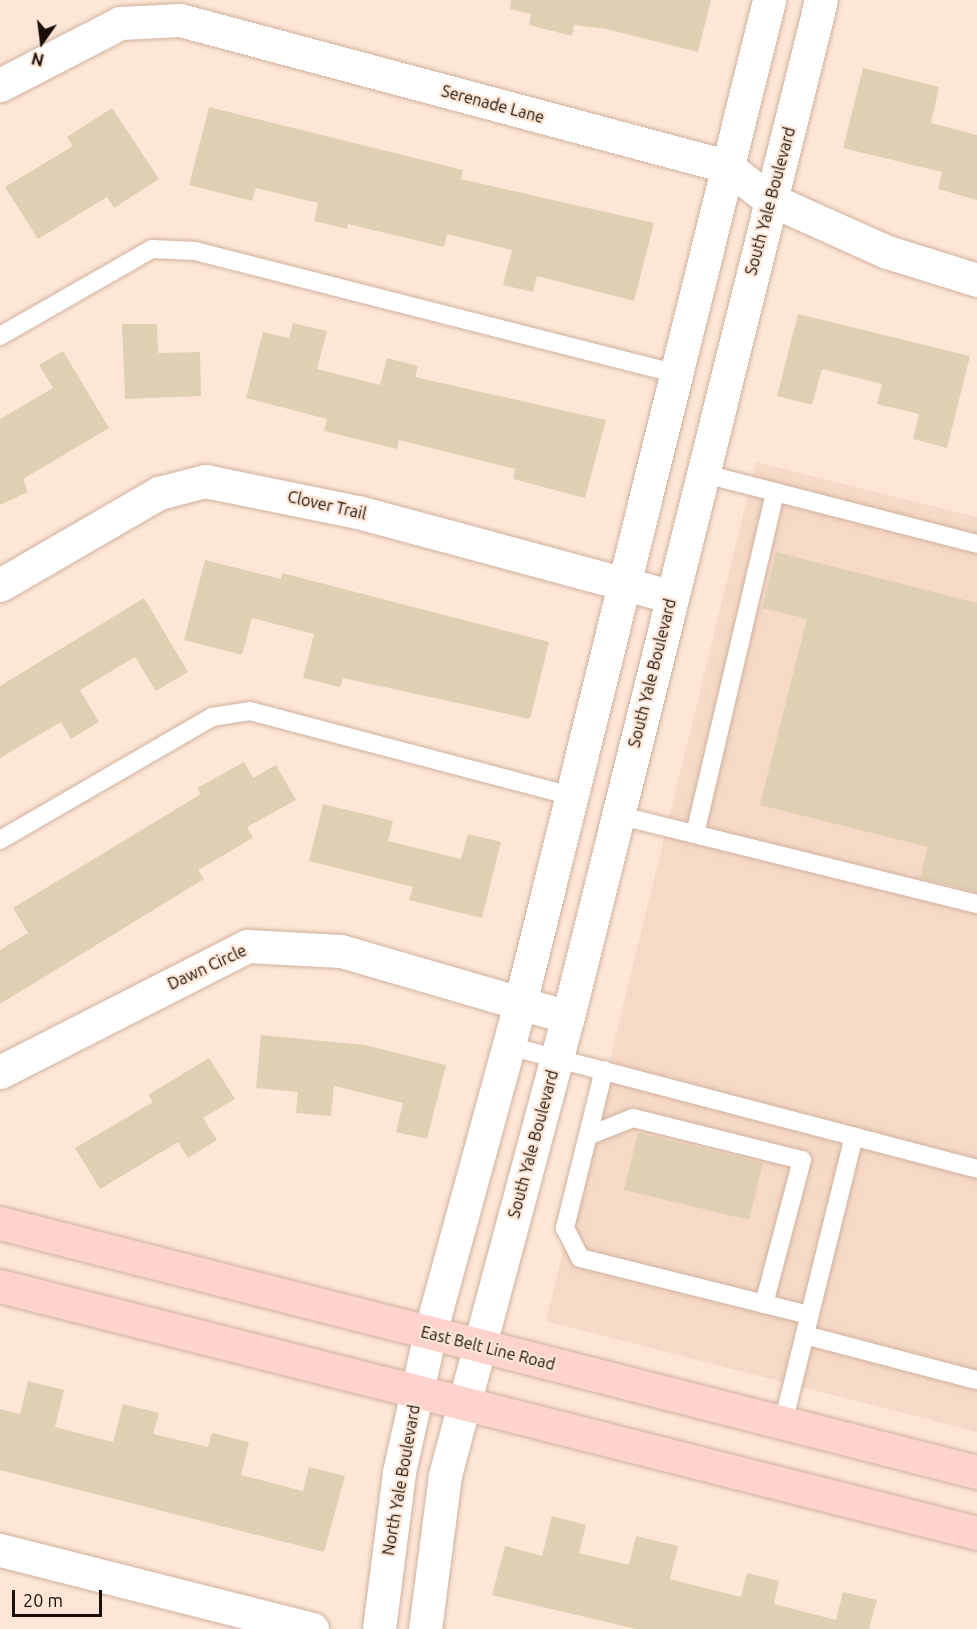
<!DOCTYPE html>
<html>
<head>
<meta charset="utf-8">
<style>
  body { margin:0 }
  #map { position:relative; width:977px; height:1629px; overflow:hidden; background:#fee6d6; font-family:Ubuntu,sans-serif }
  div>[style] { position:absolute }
  .built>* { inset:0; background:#f6d9c6 }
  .building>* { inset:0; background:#e0d0b3 }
  .roads { filter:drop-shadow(0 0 2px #cfb19f) drop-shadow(0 0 2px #cfb19f) }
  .service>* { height:18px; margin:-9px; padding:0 9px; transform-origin:9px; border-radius:9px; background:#fff }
  .minor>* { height:33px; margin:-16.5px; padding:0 16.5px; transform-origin:16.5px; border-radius:16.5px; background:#fff }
  .tertiary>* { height:33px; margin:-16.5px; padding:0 16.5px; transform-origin:16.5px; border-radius:16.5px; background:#fff }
  .primary>* { height:33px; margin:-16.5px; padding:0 16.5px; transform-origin:16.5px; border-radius:16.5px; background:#fed3ce }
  span { translate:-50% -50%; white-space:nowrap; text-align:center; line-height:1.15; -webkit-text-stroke:4.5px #fee6d6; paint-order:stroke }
  .street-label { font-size:16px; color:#1a1009 }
  .north { position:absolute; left:12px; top:12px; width:60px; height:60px; -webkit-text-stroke:4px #fee6d6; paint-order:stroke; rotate:194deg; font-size:16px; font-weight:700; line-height:24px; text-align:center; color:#1a1009 }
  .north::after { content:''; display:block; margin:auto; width:21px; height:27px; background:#1a1009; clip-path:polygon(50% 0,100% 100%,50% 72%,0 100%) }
  .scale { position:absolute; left:12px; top:1590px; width:90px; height:27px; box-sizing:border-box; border:3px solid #1a1009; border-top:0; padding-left:8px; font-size:18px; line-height:21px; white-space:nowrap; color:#1a1009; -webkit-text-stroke:4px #fee6d6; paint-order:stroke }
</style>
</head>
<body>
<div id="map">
  <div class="built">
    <div style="clip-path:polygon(756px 462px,977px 517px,977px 1432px,546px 1321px)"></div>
  </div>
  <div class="building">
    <div style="clip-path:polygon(511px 0,711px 0,698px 52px,606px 29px,574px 25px,572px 36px,529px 25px,531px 14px,510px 9px)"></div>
    <div style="clip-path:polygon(863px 68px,939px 87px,931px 123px,977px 135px,977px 200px,938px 189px,942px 172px,843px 148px)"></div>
    <div style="clip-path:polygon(209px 107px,463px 170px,461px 179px,654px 223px,634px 301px,537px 276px,533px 292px,503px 285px,512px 250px,447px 234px,444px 247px,348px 224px,347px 229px,314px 221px,318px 203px,256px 188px,252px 201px,189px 185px)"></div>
    <div style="clip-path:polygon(112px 108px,159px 179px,114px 208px,107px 197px,38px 239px,5px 187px,73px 146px,67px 137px)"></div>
    <div style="clip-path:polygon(798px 314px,970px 356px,947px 448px,913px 439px,919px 414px,877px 404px,882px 384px,822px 369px,812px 405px,777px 396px)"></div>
    <div style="clip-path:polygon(293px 323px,327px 331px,317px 369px,380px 385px,387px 358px,418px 366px,415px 377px,606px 420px,585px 498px,513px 479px,515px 469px,399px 440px,397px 449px,324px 431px,327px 419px,246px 398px,263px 332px,289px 338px)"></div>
    <div style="clip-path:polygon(122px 324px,157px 324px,158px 353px,200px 352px,201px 396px,125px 399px)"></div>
    <div style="clip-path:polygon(63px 351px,109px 428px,23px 479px,28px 492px,0 505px,0 419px,53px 388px,39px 365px)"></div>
    <div style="clip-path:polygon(776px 552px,977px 603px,977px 892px,920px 878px,928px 847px,760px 805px,807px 619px,762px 608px)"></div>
    <div style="clip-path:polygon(205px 560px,281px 579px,282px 573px,549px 642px,530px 719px,343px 678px,340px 687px,303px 678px,314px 634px,252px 618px,242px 655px,184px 640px)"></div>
    <div style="clip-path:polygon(144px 598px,188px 672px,156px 691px,135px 657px,80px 690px,99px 722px,71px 739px,61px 722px,0 758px,0 686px)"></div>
    <div style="clip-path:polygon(244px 762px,253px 778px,276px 765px,296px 800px,247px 827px,253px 838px,198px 870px,204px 879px,0 1004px,0 950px,28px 933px,13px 908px,201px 794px,197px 788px)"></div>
    <div style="clip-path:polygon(323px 804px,393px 821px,388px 841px,461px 859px,468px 834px,501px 842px,482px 918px,409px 900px,413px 887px,309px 861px)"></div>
    <div style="clip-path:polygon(261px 1035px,365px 1045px,446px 1065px,427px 1139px,396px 1132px,403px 1103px,334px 1086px,331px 1116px,296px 1113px,298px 1092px,256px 1088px)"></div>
    <div style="clip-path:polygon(209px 1058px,235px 1099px,203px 1118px,217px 1140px,188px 1158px,178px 1142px,100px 1189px,75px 1148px,153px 1102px,148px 1095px)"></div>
    <div style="clip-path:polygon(638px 1133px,763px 1163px,749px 1220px,624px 1190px)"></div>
    <div style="clip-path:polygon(28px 1381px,64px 1390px,55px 1427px,113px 1442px,123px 1404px,159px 1413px,153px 1434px,208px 1447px,212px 1433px,249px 1442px,241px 1475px,303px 1491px,309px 1467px,345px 1476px,324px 1552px,0 1470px,0 1409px,20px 1414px)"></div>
    <div style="clip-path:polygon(552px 1516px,586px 1525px,579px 1553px,629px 1565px,636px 1536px,678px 1546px,670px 1579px,741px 1597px,747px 1573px,779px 1581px,774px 1604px,836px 1620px,843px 1592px,877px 1600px,869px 1629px,636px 1629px,492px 1595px,505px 1546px,542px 1556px)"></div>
  </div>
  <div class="roads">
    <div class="service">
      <div style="left:0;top:336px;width:175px;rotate:-29.8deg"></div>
      <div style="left:152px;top:249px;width:43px;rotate:2.7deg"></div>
      <div style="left:195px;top:251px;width:495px;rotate:14.3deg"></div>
      <div style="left:701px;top:473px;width:285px;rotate:14.4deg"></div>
      <div style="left:617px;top:815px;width:371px;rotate:13.9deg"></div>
      <div style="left:695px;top:834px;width:351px;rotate:-76.8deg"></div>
      <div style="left:0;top:840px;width:245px;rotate:-30.1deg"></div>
      <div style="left:212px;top:717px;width:38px;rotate:-9deg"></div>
      <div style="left:250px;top:711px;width:332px;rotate:14.8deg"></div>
      <div style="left:509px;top:1046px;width:484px;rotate:14.7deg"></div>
      <div style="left:604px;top:1070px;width:163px;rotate:103.9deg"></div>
      <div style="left:565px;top:1228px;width:34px;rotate:63deg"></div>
      <div style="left:580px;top:1258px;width:236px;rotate:14deg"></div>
      <div style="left:588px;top:1136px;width:48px;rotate:-21.8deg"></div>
      <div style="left:633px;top:1118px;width:174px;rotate:14deg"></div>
      <div style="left:802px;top:1160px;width:149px;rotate:104.8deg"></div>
      <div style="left:805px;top:1335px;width:178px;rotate:14.7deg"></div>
      <div style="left:783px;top:1423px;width:295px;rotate:-76.1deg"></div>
    </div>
    <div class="minor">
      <div style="left:0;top:85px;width:135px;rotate:-27.3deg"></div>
      <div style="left:120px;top:23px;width:60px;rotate:-2.9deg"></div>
      <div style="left:180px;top:20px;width:565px;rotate:14.97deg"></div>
      <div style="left:726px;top:166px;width:54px;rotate:37.5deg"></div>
      <div style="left:769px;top:199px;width:129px;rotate:24.2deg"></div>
      <div style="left:887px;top:252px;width:94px;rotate:17.3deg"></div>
      <div style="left:0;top:585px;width:184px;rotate:-30.1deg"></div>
      <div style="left:159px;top:493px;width:48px;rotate:-14.6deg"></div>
      <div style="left:205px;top:481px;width:156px;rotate:11.5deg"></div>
      <div style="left:358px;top:512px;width:323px;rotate:15.1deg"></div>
      <div style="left:0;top:1072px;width:277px;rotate:-27deg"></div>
      <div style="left:247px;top:946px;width:94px;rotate:3deg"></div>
      <div style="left:341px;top:951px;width:236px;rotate:16.2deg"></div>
      <div style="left:0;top:1550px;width:322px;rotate:14.2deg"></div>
    </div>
    <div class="tertiary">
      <div style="left:379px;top:1629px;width:158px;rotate:-82.7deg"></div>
      <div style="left:399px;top:1472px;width:142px;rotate:-77.4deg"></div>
      <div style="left:430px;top:1333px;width:341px;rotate:-74.7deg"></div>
      <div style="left:520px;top:1004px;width:1034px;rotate:-76.07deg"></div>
      <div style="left:425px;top:1629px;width:155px;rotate:-82.6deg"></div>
      <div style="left:445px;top:1475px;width:474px;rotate:-75deg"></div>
      <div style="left:568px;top:1017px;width:1048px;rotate:-76.03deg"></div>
    </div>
    <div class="primary">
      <div style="left:0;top:1223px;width:1008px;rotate:14.3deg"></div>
      <div style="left:0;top:1286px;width:1008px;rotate:14.19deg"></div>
    </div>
  </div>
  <div class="street-label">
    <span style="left:493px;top:104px;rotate:15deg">Serenade Lane</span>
    <span style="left:770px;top:201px;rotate:-75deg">South Yale Boulevard</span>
    <span style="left:327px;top:505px;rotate:13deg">Clover Trail</span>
    <span style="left:652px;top:673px;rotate:-76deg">South Yale Boulevard</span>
    <span style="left:207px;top:967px;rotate:-25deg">Dawn Circle</span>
    <span style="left:533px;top:1144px;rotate:-75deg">South Yale Boulevard</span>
    <span style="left:488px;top:1348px;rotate:14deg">East Belt Line Road</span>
    <span style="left:401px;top:1480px;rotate:-80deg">North Yale Boulevard</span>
  </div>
  <div class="north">N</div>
  <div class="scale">20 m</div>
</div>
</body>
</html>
